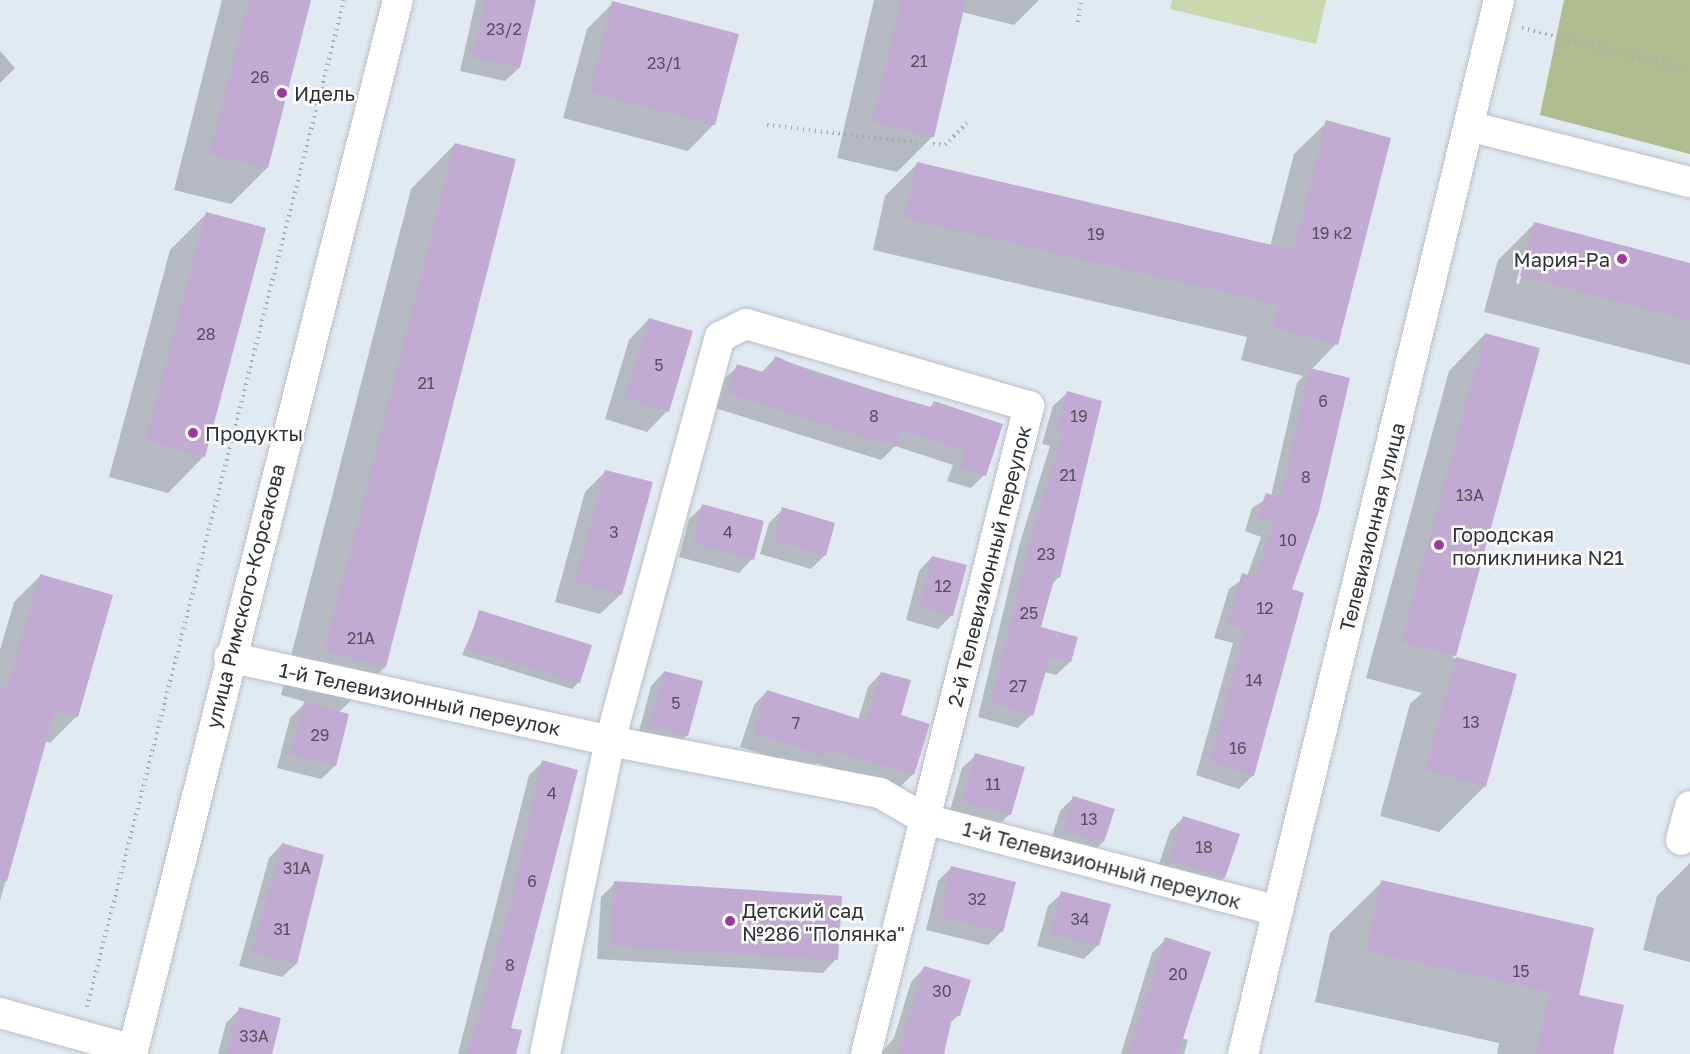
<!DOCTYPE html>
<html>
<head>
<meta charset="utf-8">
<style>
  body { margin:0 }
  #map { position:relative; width:1690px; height:1054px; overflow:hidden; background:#e1e9f1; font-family:"Golos Text",sans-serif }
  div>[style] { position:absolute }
  .green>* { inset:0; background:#cbd7ac }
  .forest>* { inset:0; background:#b0bb90 }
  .shadow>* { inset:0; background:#0003 }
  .building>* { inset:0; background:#c2abd3 }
  .path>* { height:4px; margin-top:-2px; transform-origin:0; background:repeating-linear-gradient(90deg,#a7adb3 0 1.5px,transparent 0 6px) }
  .roads { filter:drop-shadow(0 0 2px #b8bfc8) drop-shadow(0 0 2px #b8bfc8) }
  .minor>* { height:30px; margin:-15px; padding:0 15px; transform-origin:15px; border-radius:15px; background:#fff }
  .dots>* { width:16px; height:16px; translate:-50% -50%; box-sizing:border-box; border:3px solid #fff; border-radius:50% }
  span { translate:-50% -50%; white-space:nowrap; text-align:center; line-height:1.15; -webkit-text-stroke:5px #fff; paint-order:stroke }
  .number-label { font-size:16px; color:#54505c }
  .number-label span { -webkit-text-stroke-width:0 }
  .poi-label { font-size:20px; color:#2f3235 }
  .left { translate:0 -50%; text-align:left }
  .right { translate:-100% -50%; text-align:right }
  .street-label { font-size:20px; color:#2f3235 }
</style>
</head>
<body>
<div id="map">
  <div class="green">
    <div style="clip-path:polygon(1172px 0,1326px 0,1316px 44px,1170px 9px)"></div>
  </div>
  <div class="forest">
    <div style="clip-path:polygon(1564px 0,1690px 0,1690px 154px,1540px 115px)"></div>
  </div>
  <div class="shadow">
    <div style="clip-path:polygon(222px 0,309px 0,267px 168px,231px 204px,174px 190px)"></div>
    <div style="clip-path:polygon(476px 0,534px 0,519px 68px,505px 81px,460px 71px)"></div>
    <div style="clip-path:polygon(874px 0,1039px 0,1014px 25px,962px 12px,933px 136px,897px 172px,837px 158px)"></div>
    <div style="clip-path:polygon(613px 3px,714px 124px,688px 151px,563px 118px,587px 29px)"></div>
    <div style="clip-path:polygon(0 51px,15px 68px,0 83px)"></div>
    <div style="clip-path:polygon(1327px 122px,1336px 344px,1311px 370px,1290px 590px,1253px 775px,1239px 789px,1196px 775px,1233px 643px,1214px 638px,1229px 589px,1247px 576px,1261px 537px,1245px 531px,1252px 508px,1271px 496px,1297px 383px,1303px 376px,1241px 360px,1247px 337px,873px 250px,885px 196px,917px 164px,1270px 247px,1294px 154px)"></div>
    <div style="clip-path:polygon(455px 144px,385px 667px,338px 713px,335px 766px,321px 779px,277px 768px,290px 718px,306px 702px,281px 695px,411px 189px)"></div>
    <div style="clip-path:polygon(206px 214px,204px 456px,168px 493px,109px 477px,170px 250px)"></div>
    <div style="clip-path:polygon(evenodd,1534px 224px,1690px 264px,1690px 365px,1484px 312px,1498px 260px,1534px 224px,1521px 265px,1524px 265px,1519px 284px,1516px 283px,1521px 265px)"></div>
    <div style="clip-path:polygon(649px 319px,667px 411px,647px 432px,605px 419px,629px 340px)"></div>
    <div style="clip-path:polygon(1485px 334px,1453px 658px,1515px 675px,1485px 786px,1439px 832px,1380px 816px,1410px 704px,1422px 693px,1366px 678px,1449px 371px)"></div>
    <div style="clip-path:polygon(775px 358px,929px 408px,934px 403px,984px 475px,971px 488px,947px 481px,953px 465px,895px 446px,881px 460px,715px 408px,724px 379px,738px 366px,761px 373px)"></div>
    <div style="clip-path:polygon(1067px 393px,1059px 577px,1051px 585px,1039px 628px,1070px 662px,1056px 675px,1044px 672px,1031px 715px,1018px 728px,978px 717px,1019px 546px,1050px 446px,1042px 444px,1053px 406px)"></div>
    <div style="clip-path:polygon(606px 471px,621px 594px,600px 614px,555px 602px,585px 492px)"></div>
    <div style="clip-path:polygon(703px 506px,752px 559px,739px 573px,679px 557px,689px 519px)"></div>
    <div style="clip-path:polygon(783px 509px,825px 555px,811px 569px,760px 554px,769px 523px)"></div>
    <div style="clip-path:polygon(932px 557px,952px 615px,938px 629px,906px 620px,919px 571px)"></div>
    <div style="clip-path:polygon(40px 576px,77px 716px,50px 743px,45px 741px,0 901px,0 650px,14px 602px)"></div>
    <div style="clip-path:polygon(480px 612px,579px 682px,572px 689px,462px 655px)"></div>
    <div style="clip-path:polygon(664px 672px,687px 735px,673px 748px,637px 739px,651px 686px)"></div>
    <div style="clip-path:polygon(881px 673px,913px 774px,899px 788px,816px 763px,810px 769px,740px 747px,754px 705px,767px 691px,858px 720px,868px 687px)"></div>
    <div style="clip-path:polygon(976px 755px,1010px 814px,996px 827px,949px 814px,962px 768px)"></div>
    <div style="clip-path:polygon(543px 762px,509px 1029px,514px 1054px,458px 1054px,529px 775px)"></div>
    <div style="clip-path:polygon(1073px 798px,1103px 842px,1089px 855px,1050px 843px,1060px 811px)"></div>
    <div style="clip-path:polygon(1184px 817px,1224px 878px,1210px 891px,1156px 873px,1170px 831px)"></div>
    <div style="clip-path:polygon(282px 844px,296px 964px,282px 977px,239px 966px,269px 858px)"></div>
    <div style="clip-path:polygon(1690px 863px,1690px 962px,1643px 950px,1657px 896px)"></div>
    <div style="clip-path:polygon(952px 867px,1002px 931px,988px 945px,926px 930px,938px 881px)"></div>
    <div style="clip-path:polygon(1382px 882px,1577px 996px,1611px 1054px,1497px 1054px,1499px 1043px,1315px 1002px,1330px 933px)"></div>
    <div style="clip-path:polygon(615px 883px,836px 959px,823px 973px,597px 959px,601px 897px)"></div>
    <div style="clip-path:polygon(1062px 893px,1098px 945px,1084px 959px,1037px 946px,1048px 906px)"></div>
    <div style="clip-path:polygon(1166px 939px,1181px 1038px,1188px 1040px,1184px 1054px,1121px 1054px,1152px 953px)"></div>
    <div style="clip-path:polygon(924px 968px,959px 1015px,949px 1024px,942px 1054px,880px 1054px,894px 1038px,911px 982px)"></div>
    <div style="clip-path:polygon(240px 1009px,270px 1054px,218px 1054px,226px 1023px)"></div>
  </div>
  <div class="building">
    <div style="clip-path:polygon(248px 0,311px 0,268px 168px,209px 154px)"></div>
    <div style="clip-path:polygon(485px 0,536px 0,520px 68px,472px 57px)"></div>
    <div style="clip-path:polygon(901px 0,966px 0,934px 137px,872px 122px)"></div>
    <div style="clip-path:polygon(612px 1px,739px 34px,715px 125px,589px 92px)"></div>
    <div style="clip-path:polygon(1326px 120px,1391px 138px,1338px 345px,1273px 328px,1278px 305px,904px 218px,917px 162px,1293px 250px)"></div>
    <div style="clip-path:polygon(455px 143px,516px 159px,386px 667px,324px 651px)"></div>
    <div style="clip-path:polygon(206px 212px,266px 228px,205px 457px,145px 440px)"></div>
    <div style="clip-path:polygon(1534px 222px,1690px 263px,1690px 320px,1520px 276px)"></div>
    <div style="clip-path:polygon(649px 318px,693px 331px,669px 412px,624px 398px)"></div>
    <div style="clip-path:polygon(1485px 333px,1540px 348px,1456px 656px,1401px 642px)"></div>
    <div style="clip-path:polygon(775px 356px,822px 376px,931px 407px,934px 401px,1003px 424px,986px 476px,960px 467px,965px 451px,901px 430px,896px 447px,728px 394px,737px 364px,769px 374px)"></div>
    <div style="clip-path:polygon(1310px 368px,1350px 378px,1319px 511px,1292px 589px,1304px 593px,1254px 776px,1209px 761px,1245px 630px,1227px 624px,1242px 573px,1255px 577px,1274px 523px,1257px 517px,1266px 493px,1280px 498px)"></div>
    <div style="clip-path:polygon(1067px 391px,1102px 401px,1060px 578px,1055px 576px,1041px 627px,1078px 637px,1071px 662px,1050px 657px,1033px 716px,991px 703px,1032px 531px,1063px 433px,1055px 430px)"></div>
    <div style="clip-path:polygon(605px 470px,653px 482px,622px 595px,575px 582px)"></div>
    <div style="clip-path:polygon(702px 504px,764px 521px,754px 560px,692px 543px)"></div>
    <div style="clip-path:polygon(782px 507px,835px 523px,826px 556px,773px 540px)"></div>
    <div style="clip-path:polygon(932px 556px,967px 565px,953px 616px,919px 607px)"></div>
    <div style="clip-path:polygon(40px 574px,113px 595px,78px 717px,55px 710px,7px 881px,0 880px,0 686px,7px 688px)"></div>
    <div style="clip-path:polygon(479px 610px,592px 645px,580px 683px,467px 649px)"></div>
    <div style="clip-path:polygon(1456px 657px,1517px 674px,1486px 787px,1425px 770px)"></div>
    <div style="clip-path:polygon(664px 671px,703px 681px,688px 736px,649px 725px)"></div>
    <div style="clip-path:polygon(881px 672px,911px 680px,901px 715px,930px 724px,914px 775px,827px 749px,825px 757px,753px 733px,767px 690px,866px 721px)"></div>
    <div style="clip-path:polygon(304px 702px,349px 714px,336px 766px,290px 755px)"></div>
    <div style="clip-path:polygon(975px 753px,1025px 767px,1011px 815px,962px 801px)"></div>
    <div style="clip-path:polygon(542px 760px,578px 770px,511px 1028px,522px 1030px,516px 1054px,467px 1054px,512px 897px)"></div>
    <div style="clip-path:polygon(1073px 796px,1115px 809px,1104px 842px,1063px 830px)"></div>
    <div style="clip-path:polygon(1183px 816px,1240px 834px,1225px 878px,1169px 860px)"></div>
    <div style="clip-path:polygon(282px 843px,324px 855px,297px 964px,251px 953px)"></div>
    <div style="clip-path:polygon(951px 866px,1016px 882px,1003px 932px,939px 916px)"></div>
    <div style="clip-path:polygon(1381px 880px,1594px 928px,1579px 995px,1624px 1005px,1613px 1054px,1536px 1054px,1550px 992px,1366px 951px)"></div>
    <div style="clip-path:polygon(614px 881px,842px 896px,838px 960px,610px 946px)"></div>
    <div style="clip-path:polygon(1061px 891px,1111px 904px,1099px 946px,1050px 933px)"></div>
    <div style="clip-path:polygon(1165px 937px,1211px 952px,1178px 1054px,1128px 1054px)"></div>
    <div style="clip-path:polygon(924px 966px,971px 980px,960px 1016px,953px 1014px,944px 1054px,898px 1054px)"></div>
    <div style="clip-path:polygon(239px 1007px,281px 1018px,272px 1054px,227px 1054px)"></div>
  </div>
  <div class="path">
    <div style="left:1078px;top:22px;width:22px;rotate:-82deg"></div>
    <div style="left:1522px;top:28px;width:173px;rotate:14deg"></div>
    <div style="left:767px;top:125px;width:155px;rotate:6.7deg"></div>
    <div style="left:933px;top:144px;width:12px;rotate:5deg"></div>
    <div style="left:945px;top:145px;width:31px;rotate:-45deg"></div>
    <div style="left:87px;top:1007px;width:1039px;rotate:-75.68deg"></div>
  </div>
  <div class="roads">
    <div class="minor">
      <div style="left:1472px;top:127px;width:225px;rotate:14.2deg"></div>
      <div style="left:229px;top:657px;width:390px;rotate:12.4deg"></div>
      <div style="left:610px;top:741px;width:275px;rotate:10.9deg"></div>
      <div style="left:880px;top:793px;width:52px;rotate:30deg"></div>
      <div style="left:925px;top:819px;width:365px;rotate:14.6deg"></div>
      <div style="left:1681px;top:840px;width:35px;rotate:-75deg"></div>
      <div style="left:0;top:1013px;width:138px;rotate:15.5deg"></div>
      <div style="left:132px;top:1054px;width:1087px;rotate:-75.84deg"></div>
      <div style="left:545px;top:1054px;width:320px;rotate:-78.3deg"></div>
      <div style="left:610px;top:741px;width:419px;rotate:-74.8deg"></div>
      <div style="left:720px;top:337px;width:29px;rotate:-27deg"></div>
      <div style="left:746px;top:324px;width:295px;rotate:16.2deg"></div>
      <div style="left:1029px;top:406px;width:668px;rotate:104.12deg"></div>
      <div style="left:1243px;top:1054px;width:1085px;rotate:-76.35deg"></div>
    </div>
  </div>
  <div class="dots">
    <div style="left:282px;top:93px;background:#9a3ba3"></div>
    <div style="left:1622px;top:259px;background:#9a3ba3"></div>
    <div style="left:193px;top:433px;background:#9a3ba3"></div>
    <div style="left:1439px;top:545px;background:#9a3ba3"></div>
    <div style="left:730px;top:921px;background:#9a3ba3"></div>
  </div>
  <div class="number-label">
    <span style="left:504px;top:29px">23/2</span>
    <span style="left:919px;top:61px">21</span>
    <span style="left:664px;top:63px">23/1</span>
    <span style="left:260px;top:77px">26</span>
    <span style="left:1332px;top:233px">19 к2</span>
    <span style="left:1096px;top:234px">19</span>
    <span style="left:206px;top:334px">28</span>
    <span style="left:659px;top:365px">5</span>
    <span style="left:426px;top:383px">21</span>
    <span style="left:1323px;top:401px">6</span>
    <span style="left:874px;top:416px">8</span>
    <span style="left:1079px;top:416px">19</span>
    <span style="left:1068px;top:475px">21</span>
    <span style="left:1306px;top:477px">8</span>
    <span style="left:1470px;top:495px">13А</span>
    <span style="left:614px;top:532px">3</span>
    <span style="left:728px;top:532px">4</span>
    <span style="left:1288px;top:540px">10</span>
    <span style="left:1046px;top:554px">23</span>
    <span style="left:943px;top:586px">12</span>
    <span style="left:1265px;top:608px">12</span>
    <span style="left:1029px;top:613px">25</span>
    <span style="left:361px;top:638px">21А</span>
    <span style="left:1254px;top:680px">14</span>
    <span style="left:1018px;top:686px">27</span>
    <span style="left:676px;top:703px">5</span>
    <span style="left:1471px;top:722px">13</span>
    <span style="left:796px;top:723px">7</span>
    <span style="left:320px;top:735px">29</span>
    <span style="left:1238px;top:748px">16</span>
    <span style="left:993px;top:784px">11</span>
    <span style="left:552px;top:793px">4</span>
    <span style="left:1089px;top:819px">13</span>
    <span style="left:1204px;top:847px">18</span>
    <span style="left:297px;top:868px">31А</span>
    <span style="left:532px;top:881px">6</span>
    <span style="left:977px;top:899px">32</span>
    <span style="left:1080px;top:919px">34</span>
    <span style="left:282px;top:929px">31</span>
    <span style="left:510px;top:965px">8</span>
    <span style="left:1521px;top:971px">15</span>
    <span style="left:1178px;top:974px">20</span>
    <span style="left:942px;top:991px">30</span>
    <span style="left:254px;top:1036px">33А</span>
  </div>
  <div class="poi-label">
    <span class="left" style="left:294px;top:93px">Идель</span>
    <span class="right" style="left:1610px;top:259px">Мария-Ра</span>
    <span class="left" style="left:205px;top:433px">Продукты</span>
    <span class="left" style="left:1452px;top:546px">Городская<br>поликлиника N21</span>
    <span class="left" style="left:742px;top:922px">Детский сад<br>№286 "Полянка"</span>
  </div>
  <div class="street-label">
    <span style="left:1372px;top:527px;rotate:-76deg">Телевизионная улица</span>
    <span style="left:989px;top:566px;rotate:-76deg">2-й Телевизионный переулок</span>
    <span style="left:245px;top:596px;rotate:-76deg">улица Римского-Корсакова</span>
    <span style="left:420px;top:699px;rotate:12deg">1-й Телевизионный переулок</span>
    <span style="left:1102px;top:865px;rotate:15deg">1-й Телевизионный переулок</span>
  </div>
</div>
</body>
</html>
